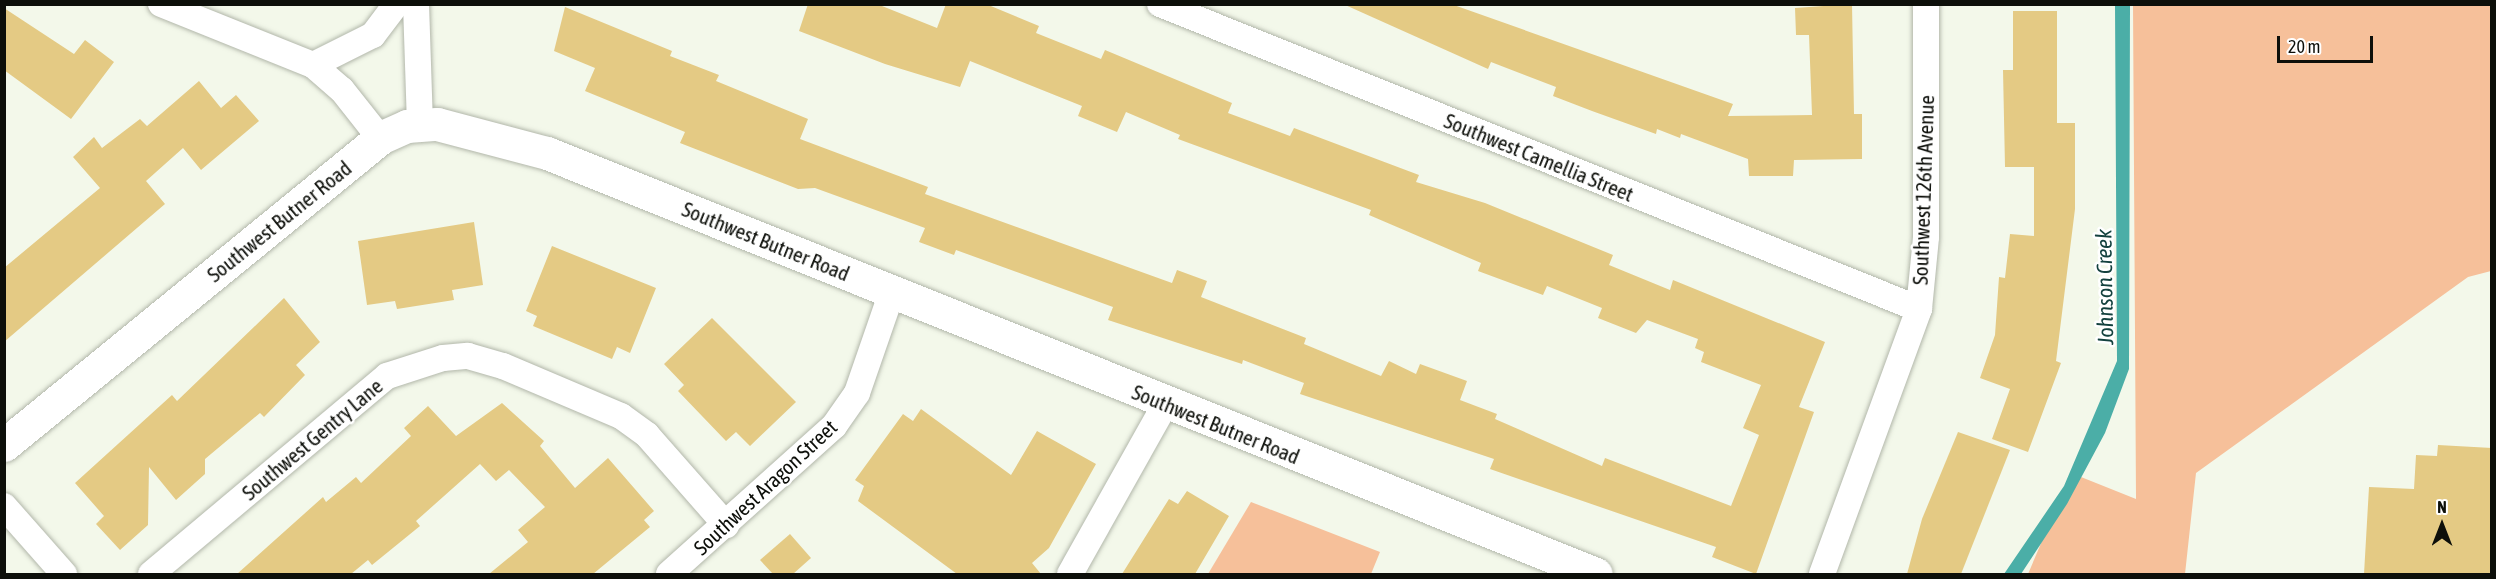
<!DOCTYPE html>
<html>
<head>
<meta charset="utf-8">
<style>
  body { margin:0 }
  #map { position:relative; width:2496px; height:579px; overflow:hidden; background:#f3f8ea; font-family:"Asap Condensed",sans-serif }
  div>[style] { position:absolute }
  .green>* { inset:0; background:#f6c09a }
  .water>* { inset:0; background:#4baea7 }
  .building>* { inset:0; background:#e4ca84 }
  .roads { filter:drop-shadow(0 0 2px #b2b7aa) drop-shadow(0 0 2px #b2b7aa) }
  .street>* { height:26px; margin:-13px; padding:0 13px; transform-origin:13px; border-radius:13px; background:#fff }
  .secondary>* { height:33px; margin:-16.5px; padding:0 16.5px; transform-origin:16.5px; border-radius:16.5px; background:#fff }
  span { translate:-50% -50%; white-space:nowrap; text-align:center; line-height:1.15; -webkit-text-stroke:5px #fff; paint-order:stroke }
  .street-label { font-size:21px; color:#0d0f0a }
  .water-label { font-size:22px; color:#13413e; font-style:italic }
  .frame { position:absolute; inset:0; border:6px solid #0d0f0a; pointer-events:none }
  .north { position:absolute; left:2412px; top:495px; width:60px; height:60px; -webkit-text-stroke:4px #fff; paint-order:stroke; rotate:0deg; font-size:16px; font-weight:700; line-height:24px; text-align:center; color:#0d0f0a }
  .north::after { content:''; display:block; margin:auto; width:21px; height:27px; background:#0d0f0a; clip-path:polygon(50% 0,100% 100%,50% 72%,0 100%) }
  .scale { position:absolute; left:2277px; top:36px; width:96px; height:27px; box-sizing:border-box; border:3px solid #0d0f0a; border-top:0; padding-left:8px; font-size:18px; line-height:21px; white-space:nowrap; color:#0d0f0a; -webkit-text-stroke:4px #fff; paint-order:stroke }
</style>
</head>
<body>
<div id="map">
  <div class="green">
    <div style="clip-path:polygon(2133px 5px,2491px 5px,2491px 271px,2468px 277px,2196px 473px,2185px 574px,2028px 574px,2071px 473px,2136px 499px)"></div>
    <div style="clip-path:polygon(1251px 502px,1380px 552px,1371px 574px,1208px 574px)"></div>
  </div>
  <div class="water">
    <div style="clip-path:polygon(2115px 5px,2130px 5px,2129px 369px,2105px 433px,2067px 504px,2021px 574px,2004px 574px,2064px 486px,2117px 361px)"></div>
  </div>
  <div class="building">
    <div style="clip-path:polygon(808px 4px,877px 4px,937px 28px,946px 4px,986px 4px,1039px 26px,1036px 33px,1101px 59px,1105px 50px,1232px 103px,1228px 113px,1290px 136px,1294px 128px,1419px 175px,1416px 182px,1485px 203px,1613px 255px,1609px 265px,1670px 290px,1673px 280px,1825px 342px,1799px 407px,1814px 412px,1756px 574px,1712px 557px,1716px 547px,1490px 469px,1494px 459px,1300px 394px,1304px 383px,1243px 360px,1242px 364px,1108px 320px,1113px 307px,956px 250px,954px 255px,919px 242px,925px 228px,815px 188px,798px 189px,680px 143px,685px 132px,585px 91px,595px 68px,554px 51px,565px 7px,672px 51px,670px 56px,719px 75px,716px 81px,808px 119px,800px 139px,928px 187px,925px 194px,1172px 283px,1177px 270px,1207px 281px,1201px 297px,1306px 338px,1304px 344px,1381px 376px,1389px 361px,1416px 374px,1420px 364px,1467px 381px,1460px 400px,1497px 414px,1495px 419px,1602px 466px,1605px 458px,1731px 506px,1759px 435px,1743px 428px,1761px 385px,1701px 362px,1704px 352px,1695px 348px,1698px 339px,1647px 320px,1636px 333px,1598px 318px,1602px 308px,1547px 286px,1543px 295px,1478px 271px,1481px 263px,1369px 215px,1371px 210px,1178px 139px,1180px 135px,1126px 112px,1117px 132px,1078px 116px,1082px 106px,970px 61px,960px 87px,885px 64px,799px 31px)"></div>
    <div style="clip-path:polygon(1343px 4px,1451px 4px,1733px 104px,1728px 116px,1812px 115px,1809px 35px,1796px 35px,1795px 8px,1852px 4px,1854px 114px,1862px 114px,1862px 159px,1794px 160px,1793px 176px,1749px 176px,1748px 159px,1681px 134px,1680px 138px,1657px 129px,1656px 134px,1592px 111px,1553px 96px,1556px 87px,1491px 62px,1488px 69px)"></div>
    <div style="clip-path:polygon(4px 8px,74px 54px,85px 40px,114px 62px,71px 119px,4px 70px)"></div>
    <div style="clip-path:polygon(2013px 11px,2057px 11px,2057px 123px,2075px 123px,2075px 209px,2056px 361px,2061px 363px,2028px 452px,1992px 439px,2010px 389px,1980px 378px,1995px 335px,1999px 277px,2005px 278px,2010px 234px,2034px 236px,2034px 167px,2005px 167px,2003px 70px,2013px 70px)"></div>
    <div style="clip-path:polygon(199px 81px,221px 108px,236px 95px,259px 121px,201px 170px,183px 148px,146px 181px,165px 204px,4px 342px,4px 268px,100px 188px,73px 157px,94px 137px,102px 148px,140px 119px,147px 126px)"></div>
    <div style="clip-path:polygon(474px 222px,483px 285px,452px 290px,454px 300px,397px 309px,395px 301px,367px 305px,358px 241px)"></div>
    <div style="clip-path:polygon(552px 246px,656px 288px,630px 353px,617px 347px,612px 359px,533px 326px,537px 316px,526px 311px)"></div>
    <div style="clip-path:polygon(284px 298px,320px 342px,296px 365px,305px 375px,264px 417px,260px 413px,205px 459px,205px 474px,176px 500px,149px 467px,148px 525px,120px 550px,96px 524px,104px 516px,75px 483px,172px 395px,177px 401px)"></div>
    <div style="clip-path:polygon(712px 318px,796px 402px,750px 446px,736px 432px,726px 441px,678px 391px,684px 385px,664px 364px)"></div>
    <div style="clip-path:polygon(502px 403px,544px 441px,540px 446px,575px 488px,608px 458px,654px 511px,644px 520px,650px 527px,593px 574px,489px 574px,528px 542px,518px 530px,545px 507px,509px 470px,496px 481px,480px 464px,416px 521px,420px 526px,372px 565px,368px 560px,351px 574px,237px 574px,323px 497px,326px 502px,356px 477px,361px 483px,411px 436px,404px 428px,428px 406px,456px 436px)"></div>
    <div style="clip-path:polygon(921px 409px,1011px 475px,1037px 431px,1096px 464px,1049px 548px,1032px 563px,1041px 574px,957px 574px,858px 501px,864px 486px,855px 480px,903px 414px,913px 421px)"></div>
    <div style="clip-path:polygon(1958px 432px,2010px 450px,1961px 574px,1907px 574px,1922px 519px)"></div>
    <div style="clip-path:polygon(2438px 445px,2492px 448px,2492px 574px,2364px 574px,2369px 487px,2414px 489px,2416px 455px,2437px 456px)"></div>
    <div style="clip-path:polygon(1187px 491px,1229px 516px,1195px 574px,1122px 574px,1169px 499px,1178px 504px)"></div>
    <div style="clip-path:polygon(790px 534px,811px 558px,793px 574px,773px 574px,760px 560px)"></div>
  </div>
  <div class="roads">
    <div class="street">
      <div style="left:161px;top:4px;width:164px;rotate:21.9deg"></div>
      <div style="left:313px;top:65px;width:38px;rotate:41deg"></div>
      <div style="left:342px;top:90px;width:61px;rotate:51.6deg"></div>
      <div style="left:416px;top:4px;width:120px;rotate:88.1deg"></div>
      <div style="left:1160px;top:4px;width:818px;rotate:21.89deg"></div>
      <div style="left:313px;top:65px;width:67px;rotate:-26.6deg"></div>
      <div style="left:373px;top:35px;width:39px;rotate:-53deg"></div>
      <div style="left:4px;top:506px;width:91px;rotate:48.6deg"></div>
      <div style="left:151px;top:574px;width:308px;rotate:-40deg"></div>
      <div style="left:387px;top:376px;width:59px;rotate:-17.8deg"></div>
      <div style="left:443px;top:358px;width:25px;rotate:-5deg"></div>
      <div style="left:468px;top:356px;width:36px;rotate:16deg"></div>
      <div style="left:503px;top:366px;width:128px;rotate:23deg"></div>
      <div style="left:621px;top:416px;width:32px;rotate:36deg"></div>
      <div style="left:647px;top:435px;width:120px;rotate:48.7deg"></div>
      <div style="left:669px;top:574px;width:222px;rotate:-41.9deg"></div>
      <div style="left:834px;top:426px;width:40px;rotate:-55.1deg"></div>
      <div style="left:857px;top:393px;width:107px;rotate:-70.9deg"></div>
      <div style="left:1070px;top:574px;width:196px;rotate:-60.7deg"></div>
      <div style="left:1822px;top:574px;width:282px;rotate:-69.9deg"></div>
      <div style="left:1919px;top:309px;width:72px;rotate:-84.4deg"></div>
      <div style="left:1926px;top:237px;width:233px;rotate:-90deg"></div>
    </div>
    <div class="secondary">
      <div style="left:4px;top:445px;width:485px;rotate:-39.2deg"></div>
      <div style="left:380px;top:138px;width:30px;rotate:-24deg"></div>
      <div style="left:407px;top:126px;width:30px;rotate:-4deg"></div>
      <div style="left:437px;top:124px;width:114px;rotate:14.8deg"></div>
      <div style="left:547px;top:153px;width:1130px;rotate:21.87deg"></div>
    </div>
  </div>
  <div class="street-label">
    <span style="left:1539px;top:157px;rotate:22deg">Southwest Camellia Street</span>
    <span style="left:1923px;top:190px;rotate:-88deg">Southwest 126th Avenue</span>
    <span style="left:279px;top:221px;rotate:-39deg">Southwest Butner Road</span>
    <span style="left:766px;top:241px;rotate:22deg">Southwest Butner Road</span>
    <span style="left:1216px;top:424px;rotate:22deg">Southwest Butner Road</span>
    <span style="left:312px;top:439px;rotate:-40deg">Southwest Gentry Lane</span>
    <span style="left:765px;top:487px;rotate:-43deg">Southwest Aragon Street</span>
  </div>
  <div class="water-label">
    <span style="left:2105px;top:287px;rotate:-91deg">Johnson Creek</span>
  </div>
  <div class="frame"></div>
  <div class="north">N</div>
  <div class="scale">20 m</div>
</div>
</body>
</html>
